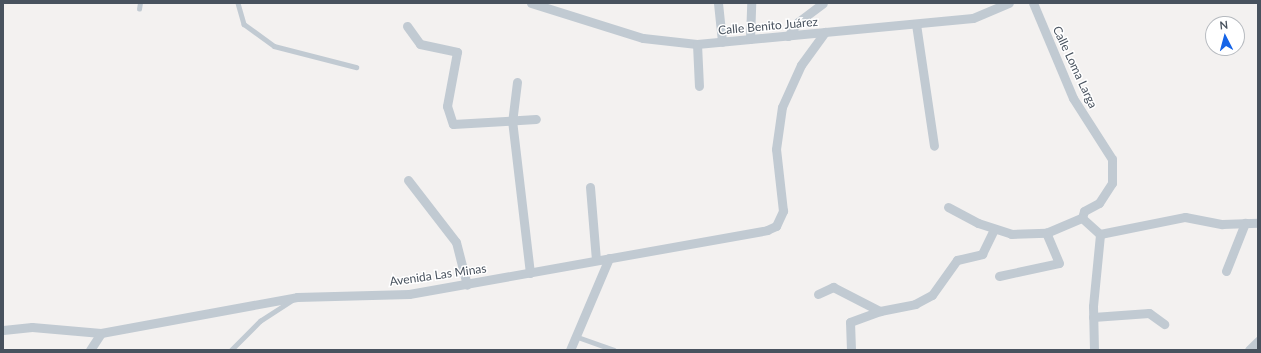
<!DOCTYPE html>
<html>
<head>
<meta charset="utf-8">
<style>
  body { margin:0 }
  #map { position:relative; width:1261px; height:353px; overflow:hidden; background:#f3f1f0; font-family:Lato,sans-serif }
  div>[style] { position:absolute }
  .service>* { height:4.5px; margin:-2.25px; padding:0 2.25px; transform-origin:2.25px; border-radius:2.25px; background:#c1cad2 }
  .minor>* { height:9px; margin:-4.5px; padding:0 4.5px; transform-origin:4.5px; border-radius:4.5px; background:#c1cad2 }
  span { translate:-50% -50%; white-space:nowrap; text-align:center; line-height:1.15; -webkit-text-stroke:3px #fff; paint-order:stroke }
  .street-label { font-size:12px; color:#48525e }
  .frame { position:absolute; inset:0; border:4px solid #48525e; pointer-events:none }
  .north { position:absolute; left:1205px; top:16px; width:40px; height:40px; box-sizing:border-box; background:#fff; border:1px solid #b6babf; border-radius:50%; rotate:354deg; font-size:11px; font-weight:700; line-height:16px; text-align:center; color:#48525e }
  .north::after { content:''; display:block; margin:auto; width:14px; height:18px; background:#1664e7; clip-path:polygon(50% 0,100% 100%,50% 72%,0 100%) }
</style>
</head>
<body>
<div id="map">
  <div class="service">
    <div style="left:238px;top:3px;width:22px;rotate:74deg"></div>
    <div style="left:244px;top:24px;width:37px;rotate:36deg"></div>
    <div style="left:274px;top:46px;width:85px;rotate:14.4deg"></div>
    <div style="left:139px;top:9px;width:6px;rotate:-81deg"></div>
    <div style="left:575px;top:336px;width:41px;rotate:19.7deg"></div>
    <div style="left:231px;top:350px;width:41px;rotate:-45deg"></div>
    <div style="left:260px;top:321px;width:38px;rotate:-33deg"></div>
  </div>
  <div class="minor">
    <div style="left:531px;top:3px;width:117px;rotate:17.4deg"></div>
    <div style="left:643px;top:38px;width:54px;rotate:6.3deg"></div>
    <div style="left:697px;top:44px;width:277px;rotate:-5.4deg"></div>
    <div style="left:973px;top:18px;width:39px;rotate:-23deg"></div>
    <div style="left:718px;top:3px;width:39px;rotate:84deg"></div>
    <div style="left:916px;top:24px;width:123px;rotate:81.6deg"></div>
    <div style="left:407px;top:26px;width:22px;rotate:54deg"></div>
    <div style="left:420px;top:44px;width:38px;rotate:12deg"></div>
    <div style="left:457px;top:52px;width:55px;rotate:100.5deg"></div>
    <div style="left:447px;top:106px;width:19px;rotate:72deg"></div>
    <div style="left:453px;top:124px;width:83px;rotate:-3.4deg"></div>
    <div style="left:788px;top:36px;width:17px;rotate:-54deg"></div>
    <div style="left:798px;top:22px;width:31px;rotate:-37deg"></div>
    <div style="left:750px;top:39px;width:36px;rotate:-88deg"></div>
    <div style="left:697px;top:44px;width:42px;rotate:87.3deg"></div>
    <div style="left:517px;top:82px;width:38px;rotate:97deg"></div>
    <div style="left:512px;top:120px;width:154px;rotate:83.3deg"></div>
    <div style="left:408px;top:180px;width:78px;rotate:52.3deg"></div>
    <div style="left:456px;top:242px;width:44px;rotate:75.7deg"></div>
    <div style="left:590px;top:187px;width:73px;rotate:85.3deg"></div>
    <div style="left:948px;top:207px;width:34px;rotate:28deg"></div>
    <div style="left:978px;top:223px;width:35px;rotate:18deg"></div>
    <div style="left:1011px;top:234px;width:35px;rotate:-2deg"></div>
    <div style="left:1046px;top:233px;width:39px;rotate:-23deg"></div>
    <div style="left:1082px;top:218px;width:7px;rotate:-74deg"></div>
    <div style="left:1084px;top:211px;width:17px;rotate:-28deg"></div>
    <div style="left:1099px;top:203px;width:24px;rotate:-57deg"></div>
    <div style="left:1112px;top:183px;width:24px;rotate:-90deg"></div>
    <div style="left:1112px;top:159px;width:72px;rotate:-122.6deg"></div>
    <div style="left:1073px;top:98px;width:103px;rotate:-112.8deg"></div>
    <div style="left:1082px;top:218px;width:24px;rotate:42deg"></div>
    <div style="left:1100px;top:234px;width:87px;rotate:-11.3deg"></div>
    <div style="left:1185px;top:217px;width:38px;rotate:11deg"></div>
    <div style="left:1222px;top:224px;width:36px;rotate:-2deg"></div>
    <div style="left:1226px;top:271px;width:52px;rotate:-68.4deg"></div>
    <div style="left:999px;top:276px;width:61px;rotate:-12.2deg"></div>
    <div style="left:1059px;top:263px;width:33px;rotate:-113deg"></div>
    <div style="left:818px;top:294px;width:17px;rotate:-25deg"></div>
    <div style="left:833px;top:287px;width:53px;rotate:27.1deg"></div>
    <div style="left:880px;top:311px;width:36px;rotate:-11deg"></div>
    <div style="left:915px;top:304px;width:19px;rotate:-28deg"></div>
    <div style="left:932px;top:295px;width:43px;rotate:-54.5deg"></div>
    <div style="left:957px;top:260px;width:26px;rotate:-13deg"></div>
    <div style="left:982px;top:254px;width:28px;rotate:-64deg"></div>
    <div style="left:1093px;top:317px;width:56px;rotate:-4.1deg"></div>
    <div style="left:1149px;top:313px;width:19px;rotate:36deg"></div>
    <div style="left:3px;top:330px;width:29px;rotate:-6deg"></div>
    <div style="left:32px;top:327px;width:69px;rotate:5deg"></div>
    <div style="left:101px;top:333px;width:199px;rotate:-10.4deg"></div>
    <div style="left:297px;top:297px;width:112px;rotate:-1.5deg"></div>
    <div style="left:409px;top:294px;width:364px;rotate:-10.1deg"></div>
    <div style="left:767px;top:230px;width:10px;rotate:-24deg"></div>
    <div style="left:776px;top:226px;width:17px;rotate:-65deg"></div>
    <div style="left:783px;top:211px;width:62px;rotate:-96.4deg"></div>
    <div style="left:776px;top:149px;width:42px;rotate:-81.9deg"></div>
    <div style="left:782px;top:107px;width:46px;rotate:-65.7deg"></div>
    <div style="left:801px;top:65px;width:41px;rotate:-54deg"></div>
    <div style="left:90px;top:350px;width:20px;rotate:-57deg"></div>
    <div style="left:570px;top:350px;width:100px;rotate:-67deg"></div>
    <div style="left:851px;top:350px;width:28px;rotate:-92deg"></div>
    <div style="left:850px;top:322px;width:32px;rotate:-20deg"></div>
    <div style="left:1094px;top:350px;width:44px;rotate:-91.3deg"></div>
    <div style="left:1093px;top:306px;width:72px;rotate:-84.4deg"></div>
    <div style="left:1249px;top:350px;width:13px;rotate:-45deg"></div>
  </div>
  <div class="street-label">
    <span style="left:768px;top:26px;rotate:-5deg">Calle Benito Juárez</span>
    <span style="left:1075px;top:67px;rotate:65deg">Calle Loma Larga</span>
    <span style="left:438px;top:275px;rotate:-8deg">Avenida Las Minas</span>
  </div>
  <div class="frame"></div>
  <div class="north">N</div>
</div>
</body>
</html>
